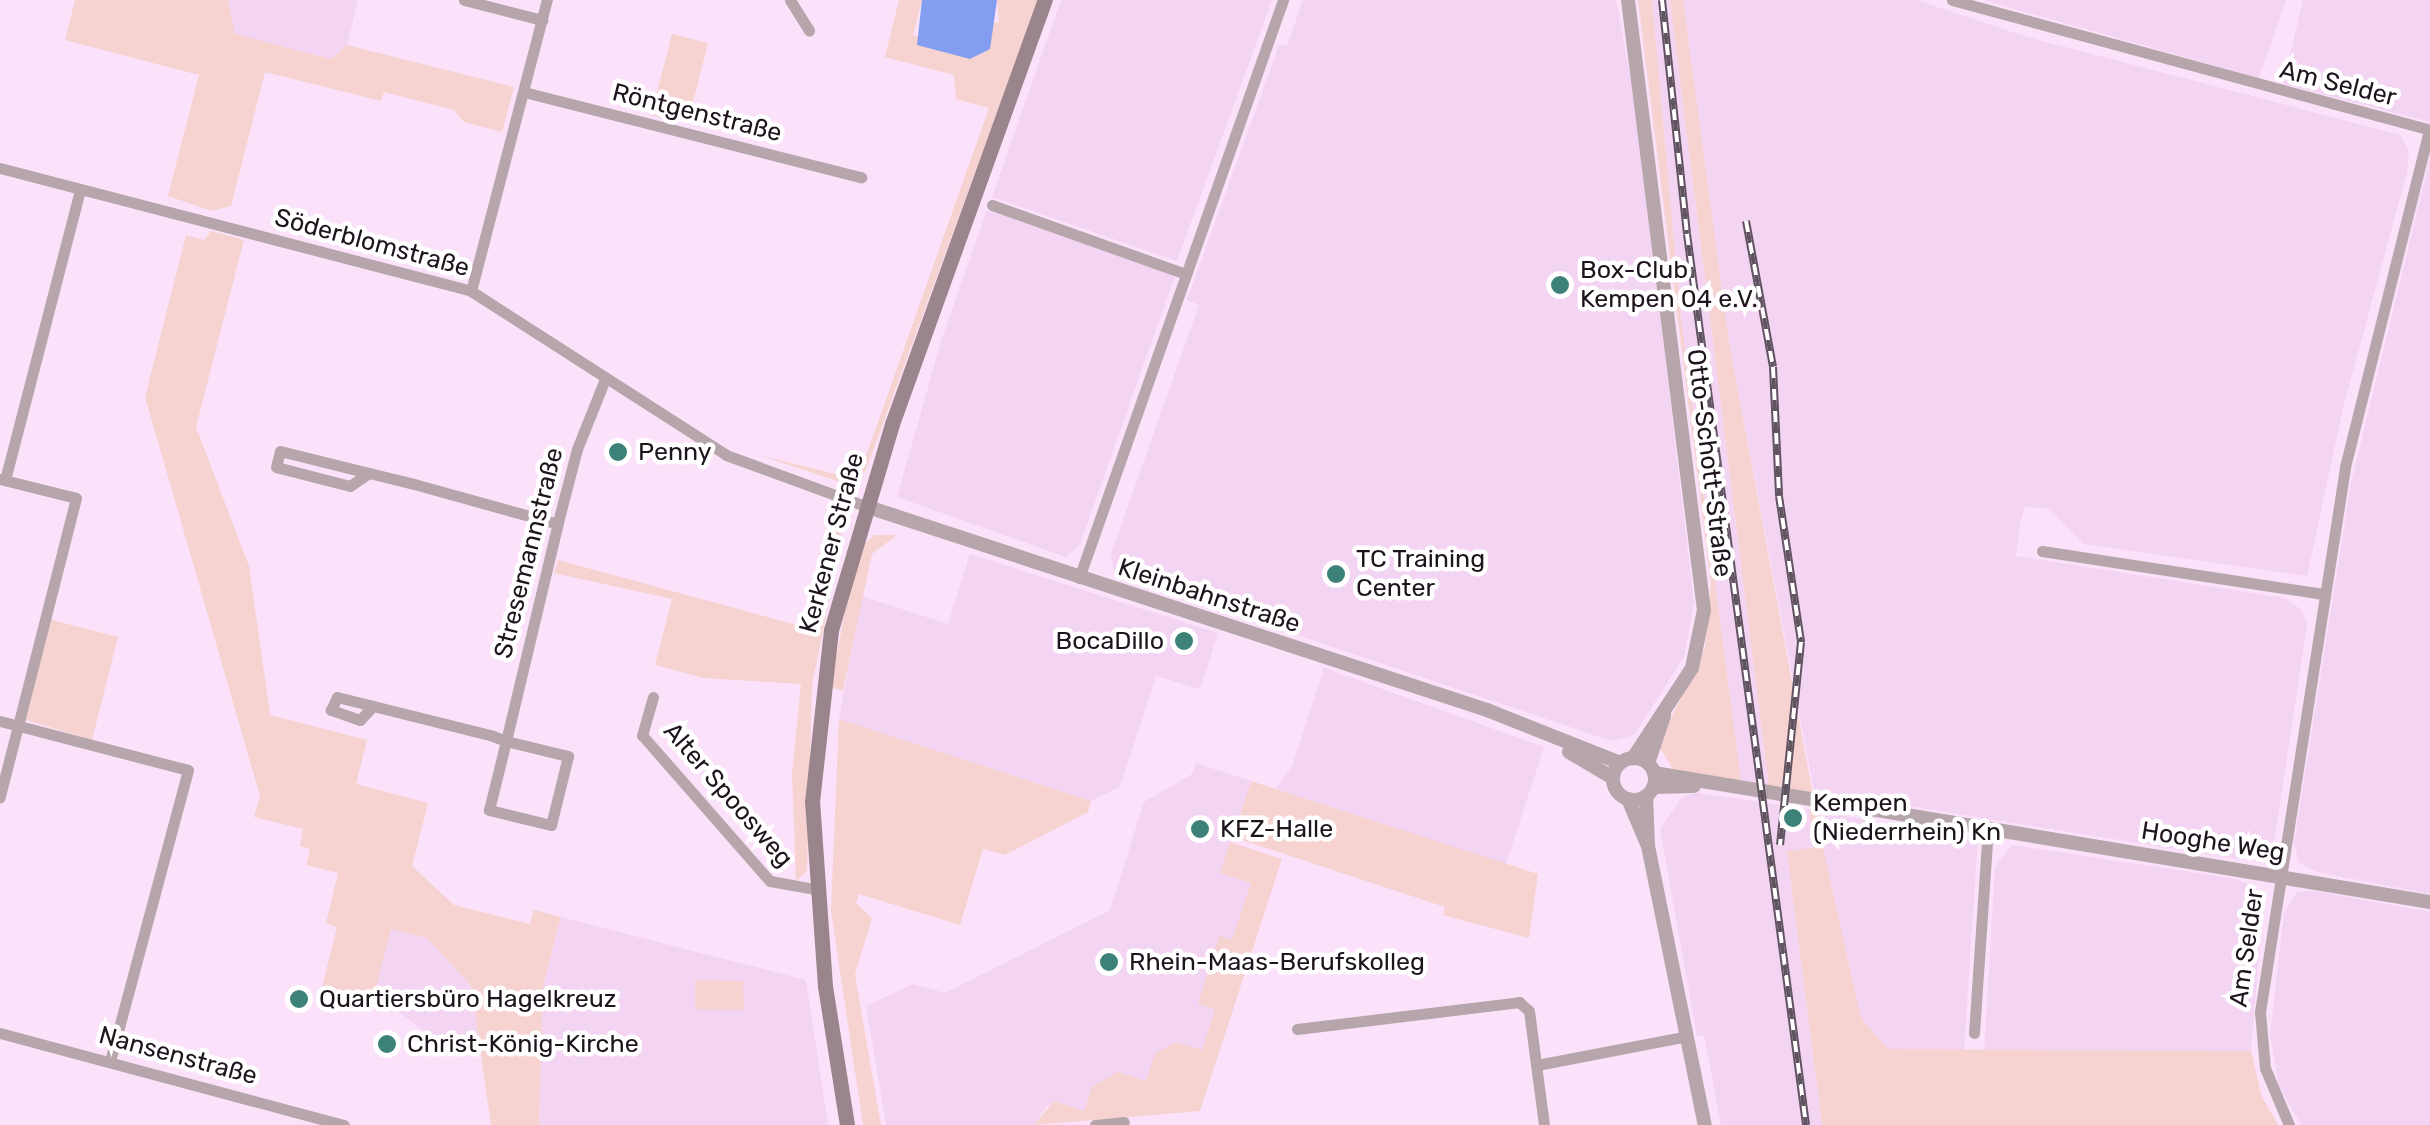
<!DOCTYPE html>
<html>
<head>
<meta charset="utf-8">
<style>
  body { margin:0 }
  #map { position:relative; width:2430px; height:1125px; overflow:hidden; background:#fbe2fa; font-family:Rubik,sans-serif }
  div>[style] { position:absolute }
  .built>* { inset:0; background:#f3d4f2 }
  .green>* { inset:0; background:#f6d3d0 }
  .water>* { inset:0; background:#839df0 }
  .minor>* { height:11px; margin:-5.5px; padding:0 5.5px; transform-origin:5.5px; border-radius:5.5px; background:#b6a6ab }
  .tertiary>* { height:14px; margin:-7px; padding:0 7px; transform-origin:7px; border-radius:7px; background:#b6a6ab }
  .tertiary>.ring { margin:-7px; padding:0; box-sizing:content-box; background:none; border:14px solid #b6a6ab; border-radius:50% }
  .secondary>* { height:15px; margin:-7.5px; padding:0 7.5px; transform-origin:7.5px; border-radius:7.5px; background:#9b858c }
  .rail>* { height:8px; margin-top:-4px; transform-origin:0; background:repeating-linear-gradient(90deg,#fff 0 11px,#615461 0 22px); box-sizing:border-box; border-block:2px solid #615461 }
  .dots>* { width:28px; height:28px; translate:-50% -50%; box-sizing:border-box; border:5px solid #fff; border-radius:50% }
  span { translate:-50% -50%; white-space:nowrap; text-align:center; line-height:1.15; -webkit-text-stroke:9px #fff; paint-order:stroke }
  .street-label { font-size:25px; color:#1d141d }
  .poi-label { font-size:25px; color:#1d141d }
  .left { translate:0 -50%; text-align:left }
  .right { translate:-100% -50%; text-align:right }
</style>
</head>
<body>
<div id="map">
  <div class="built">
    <div style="clip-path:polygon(228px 0,358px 0,347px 45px,331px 59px,234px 34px)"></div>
    <div style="clip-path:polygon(1061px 0,1272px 0,1177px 261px,992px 197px)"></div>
    <div style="clip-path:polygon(1303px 0,1616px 0,1634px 96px,1694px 602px,1684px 657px,1634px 735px,1611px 741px,1114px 573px,1111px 554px,1199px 305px,1187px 300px,1279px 45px,1287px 46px)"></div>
    <div style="clip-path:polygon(1652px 0,1670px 0,1769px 787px,1741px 782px,1681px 317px)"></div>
    <div style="clip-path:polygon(1683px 0,1916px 0,2027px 37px,2400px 135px,2409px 150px,2407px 172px,2343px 408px,2307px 576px,2084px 544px,2048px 509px,2025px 506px,2020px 525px,2016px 556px,2285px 598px,2302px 610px,2307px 625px,2275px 837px,2267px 855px,2237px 859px,1814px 791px,1729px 342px)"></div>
    <div style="clip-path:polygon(1983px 0,2286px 0,2259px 78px)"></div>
    <div style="clip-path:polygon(2303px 0,2430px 0,2430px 122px,2283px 84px)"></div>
    <div style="clip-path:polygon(2430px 158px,2430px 894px,2317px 872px,2299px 863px,2294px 843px,2351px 483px)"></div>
    <div style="clip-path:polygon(987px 210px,1175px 276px,1080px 544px,1066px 557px,897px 497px,942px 338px)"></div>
    <div style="clip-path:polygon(970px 554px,1218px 633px,1200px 689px,1156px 676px,1120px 787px,1091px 801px,839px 719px,862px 596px,948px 624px)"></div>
    <div style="clip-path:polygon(1324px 668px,1544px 747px,1506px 864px,1275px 789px,1292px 766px)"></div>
    <div style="clip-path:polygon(1196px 763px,1251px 781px,1221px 872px,1252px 883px,1232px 941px,1219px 937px,1199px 1003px,1215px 1009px,1202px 1050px,1085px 1111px,1047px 1105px,1034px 1125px,886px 1125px,866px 1006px,913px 984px,945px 993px,1110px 910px,1144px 802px,1192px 774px)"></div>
    <div style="clip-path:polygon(1697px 793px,1809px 809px,1814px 848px,1787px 852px,1822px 1125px,1721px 1125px,1704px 1035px,1697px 1036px,1660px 829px,1682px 797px)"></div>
    <div style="clip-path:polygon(1815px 811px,1978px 838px,1964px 1050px,1888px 1049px,1861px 1018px)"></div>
    <div style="clip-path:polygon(2012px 845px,2237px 879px,2257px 889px,2262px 919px,2251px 1051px,1984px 1053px,1995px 867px)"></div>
    <div style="clip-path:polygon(2314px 891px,2430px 912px,2430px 1125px,2301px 1125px,2279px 1086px,2270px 1035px,2284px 913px,2297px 892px)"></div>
    <div style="clip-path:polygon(561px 917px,806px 980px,828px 1125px,539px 1125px,543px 986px)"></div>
    <div style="clip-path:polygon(391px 929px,427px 938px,471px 986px,479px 1045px,426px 1032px,374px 994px)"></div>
  </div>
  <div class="green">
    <div style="clip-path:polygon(75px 0,228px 0,235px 34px,331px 59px,347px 45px,514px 87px,502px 132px,464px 122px,454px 110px,384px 92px,381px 101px,265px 72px,231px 206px,212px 211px,168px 196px,199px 75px,65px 40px)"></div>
    <div style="clip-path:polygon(899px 0,922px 0,913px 36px,999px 22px,997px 0,1038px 0,866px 470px,856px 481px,837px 481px,759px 455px,839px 475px,848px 460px,866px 456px,989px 108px,956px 99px,954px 75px,885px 57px)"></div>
    <div style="clip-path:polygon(1638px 0,1652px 0,1681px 317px,1741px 782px,1675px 772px,1658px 745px,1705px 648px,1711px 584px)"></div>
    <div style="clip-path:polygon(1670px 0,1683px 0,1729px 342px,1813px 795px,1769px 787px)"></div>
    <div style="clip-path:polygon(672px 34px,708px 43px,690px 114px,677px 121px,651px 115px)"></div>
    <div style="clip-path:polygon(211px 231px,244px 240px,196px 427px,249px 566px,270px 715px,367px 740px,356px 784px,428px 803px,412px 866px,454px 905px,530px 924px,534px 910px,561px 917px,543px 986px,539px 1125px,491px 1125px,471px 986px,427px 938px,391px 929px,372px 1004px,321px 991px,337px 927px,326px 923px,338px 873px,306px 865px,310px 849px,300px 846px,303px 829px,254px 817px,260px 796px,145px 397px,186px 235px,204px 240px)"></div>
    <div style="clip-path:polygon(830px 510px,842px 536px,812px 685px,807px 871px,796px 881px,792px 773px,801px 684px,704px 678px,655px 665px,672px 599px,554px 573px,558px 560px,804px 627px)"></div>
    <div style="clip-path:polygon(874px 535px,897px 535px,872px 554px,843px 691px,830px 687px,850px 587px,861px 547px)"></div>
    <div style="clip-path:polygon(48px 619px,118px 637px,92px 740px,23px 719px)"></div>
    <div style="clip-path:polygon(839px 719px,1091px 801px,1088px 812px,1005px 855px,983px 849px,960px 925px,859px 894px,856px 903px,872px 918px,855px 975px,881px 1125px,863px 1125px,831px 911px)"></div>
    <div style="clip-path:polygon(1251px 781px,1538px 874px,1529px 938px,1443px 915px,1445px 907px,1233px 837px)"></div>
    <div style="clip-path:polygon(1809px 809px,1815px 811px,1861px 1018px,1888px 1049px,2251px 1051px,2262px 1097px,2278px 1125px,1822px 1125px,1787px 851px,1814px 848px)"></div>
    <div style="clip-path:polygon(1230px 842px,1282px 859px,1200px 1111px,1034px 1125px,1054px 1101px,1084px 1111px,1092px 1087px,1118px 1072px,1146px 1081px,1155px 1054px,1175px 1042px,1202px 1050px,1215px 1009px,1198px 1004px,1219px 936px,1232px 940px,1251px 883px,1220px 873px)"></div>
    <div style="clip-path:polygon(695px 980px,743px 981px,744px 1010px,695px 1009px)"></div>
  </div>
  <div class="water">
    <div style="clip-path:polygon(922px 0,997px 0,990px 49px,970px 59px,917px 45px)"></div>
  </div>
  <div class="minor">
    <div style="left:464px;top:0;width:81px;rotate:14.4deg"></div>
    <div style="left:790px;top:0;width:36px;rotate:58deg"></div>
    <div style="left:1952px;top:0;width:494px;rotate:15.2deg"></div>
    <div style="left:2429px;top:130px;width:348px;rotate:104deg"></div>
    <div style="left:2345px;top:468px;width:551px;rotate:98.88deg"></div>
    <div style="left:2260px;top:1012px;width:56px;rotate:84.9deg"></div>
    <div style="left:2265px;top:1068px;width:62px;rotate:67.2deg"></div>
    <div style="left:524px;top:92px;width:348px;rotate:14.2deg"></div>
    <div style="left:0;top:168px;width:487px;rotate:14.6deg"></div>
    <div style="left:471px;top:291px;width:303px;rotate:32.7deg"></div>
    <div style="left:726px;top:455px;width:148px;rotate:20.1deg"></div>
    <div style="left:992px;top:205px;width:206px;rotate:19.6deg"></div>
    <div style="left:471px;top:291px;width:301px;rotate:-75.4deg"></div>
    <div style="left:369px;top:473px;width:23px;rotate:146deg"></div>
    <div style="left:350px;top:486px;width:76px;rotate:-165.6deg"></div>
    <div style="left:276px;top:467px;width:16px;rotate:-76deg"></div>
    <div style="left:280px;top:451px;width:92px;rotate:13.9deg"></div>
    <div style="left:369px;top:473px;width:46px;rotate:13.7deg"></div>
    <div style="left:414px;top:484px;width:149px;rotate:15.5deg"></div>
    <div style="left:0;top:479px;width:78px;rotate:14deg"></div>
    <div style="left:76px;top:498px;width:309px;rotate:104.3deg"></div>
    <div style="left:5px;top:480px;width:300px;rotate:-75.5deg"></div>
    <div style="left:2042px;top:551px;width:283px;rotate:8.7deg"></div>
    <div style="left:1079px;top:578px;width:613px;rotate:-70.56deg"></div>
    <div style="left:653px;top:697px;width:40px;rotate:106deg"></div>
    <div style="left:642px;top:735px;width:194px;rotate:48.8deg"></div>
    <div style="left:770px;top:881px;width:46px;rotate:10.1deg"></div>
    <div style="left:373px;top:706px;width:19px;rotate:133deg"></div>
    <div style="left:360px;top:720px;width:31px;rotate:-161deg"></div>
    <div style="left:331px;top:710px;width:14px;rotate:-65deg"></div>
    <div style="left:337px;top:697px;width:161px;rotate:14deg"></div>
    <div style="left:493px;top:736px;width:14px;rotate:21deg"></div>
    <div style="left:506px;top:741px;width:64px;rotate:13.6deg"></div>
    <div style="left:568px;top:756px;width:71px;rotate:103.8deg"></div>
    <div style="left:551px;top:825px;width:64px;rotate:-166.4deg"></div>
    <div style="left:489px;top:810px;width:71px;rotate:-76.2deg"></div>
    <div style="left:506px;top:741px;width:233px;rotate:-76.6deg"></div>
    <div style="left:560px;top:514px;width:67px;rotate:-75.3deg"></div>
    <div style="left:577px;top:449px;width:75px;rotate:-68.2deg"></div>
    <div style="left:0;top:721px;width:194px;rotate:14.6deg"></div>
    <div style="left:188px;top:770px;width:302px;rotate:105deg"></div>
    <div style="left:1297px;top:1029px;width:224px;rotate:-6.9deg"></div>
    <div style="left:1519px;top:1002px;width:13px;rotate:42deg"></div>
    <div style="left:1529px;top:1011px;width:115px;rotate:82.5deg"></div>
    <div style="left:0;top:1033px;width:356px;rotate:15deg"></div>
    <div style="left:1974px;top:1033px;width:203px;rotate:-86.1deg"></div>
    <div style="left:1537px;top:1065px;width:153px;rotate:-10.9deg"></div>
    <div style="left:1095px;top:1125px;width:29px;rotate:-6deg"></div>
  </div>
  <div class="tertiary">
    <div style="left:1628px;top:0;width:615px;rotate:82.9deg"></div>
    <div style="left:1704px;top:610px;width:59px;rotate:101.7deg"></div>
    <div style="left:1692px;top:668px;width:108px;rotate:123.2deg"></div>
    <div style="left:865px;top:506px;width:655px;rotate:18.16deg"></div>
    <div style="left:1487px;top:710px;width:143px;rotate:21.7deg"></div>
    <div style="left:1569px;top:752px;width:51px;rotate:30.6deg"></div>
    <div class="ring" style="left:1613px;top:758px;width:28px;height:28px"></div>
    <div style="left:1648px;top:763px;width:50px;rotate:-71.2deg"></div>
    <div style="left:1654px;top:773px;width:787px;rotate:9.44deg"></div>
    <div style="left:1653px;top:787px;width:41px;rotate:-1.4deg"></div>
    <div style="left:1646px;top:796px;width:50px;rotate:87.7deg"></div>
    <div style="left:1648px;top:846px;width:285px;rotate:78.5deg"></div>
    <div style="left:1628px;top:799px;width:49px;rotate:67.1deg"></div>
  </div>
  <div class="secondary">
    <div style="left:847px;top:1125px;width:141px;rotate:-99deg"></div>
    <div style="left:825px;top:986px;width:184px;rotate:-94deg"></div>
    <div style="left:812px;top:802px;width:173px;rotate:-83.7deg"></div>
    <div style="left:831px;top:630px;width:215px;rotate:-73.5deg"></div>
    <div style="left:892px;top:424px;width:451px;rotate:-70.2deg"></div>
  </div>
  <div class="rail">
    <div style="left:1662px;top:0;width:235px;rotate:83.9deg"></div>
    <div style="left:1687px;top:234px;width:899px;rotate:82.39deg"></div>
    <div style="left:1746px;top:221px;width:148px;rotate:79.5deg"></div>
    <div style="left:1773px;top:367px;width:129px;rotate:87.3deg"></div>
    <div style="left:1779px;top:496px;width:148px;rotate:81.4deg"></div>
    <div style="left:1801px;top:642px;width:204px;rotate:95.9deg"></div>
  </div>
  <div class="dots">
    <div style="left:1560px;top:285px;background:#3c8278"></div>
    <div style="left:618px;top:452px;background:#3c8278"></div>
    <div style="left:1336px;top:574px;background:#3c8278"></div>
    <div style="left:1184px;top:641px;background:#3c8278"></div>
    <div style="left:1793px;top:818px;background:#3c8278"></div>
    <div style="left:1200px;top:829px;background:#3c8278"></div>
    <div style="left:1109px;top:962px;background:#3c8278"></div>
    <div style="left:299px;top:999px;background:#3c8278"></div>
    <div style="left:387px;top:1044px;background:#3c8278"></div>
  </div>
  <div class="street-label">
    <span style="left:2338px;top:84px;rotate:14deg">Am Selder</span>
    <span style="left:697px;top:113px;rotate:14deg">Röntgenstraße</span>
    <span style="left:372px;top:243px;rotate:15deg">Söderblomstraße</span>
    <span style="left:1709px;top:463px;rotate:83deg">Otto-Schott-Straße</span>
    <span style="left:832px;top:543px;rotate:-75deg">Kerkener Straße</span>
    <span style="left:529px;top:553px;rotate:-76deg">Stresemannstraße</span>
    <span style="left:1209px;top:596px;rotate:18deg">Kleinbahnstraße</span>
    <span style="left:728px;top:795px;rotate:49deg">Alter Spoosweg</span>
    <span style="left:2213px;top:842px;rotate:9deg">Hooghe Weg</span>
    <span style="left:2247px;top:948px;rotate:-82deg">Am Selder</span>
    <span style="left:178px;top:1056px;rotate:15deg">Nansenstraße</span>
  </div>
  <div class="poi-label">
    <span class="left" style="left:1580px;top:285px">Box-Club<br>Kempen 04 e.V.</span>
    <span class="left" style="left:638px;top:452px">Penny</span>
    <span class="left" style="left:1356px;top:574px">TC Training<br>Center</span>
    <span class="right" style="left:1164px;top:641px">BocaDillo</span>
    <span class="left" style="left:1813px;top:818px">Kempen<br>(Niederrhein) Kn</span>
    <span class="left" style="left:1220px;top:829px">KFZ-Halle</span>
    <span class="left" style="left:1129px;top:962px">Rhein-Maas-Berufskolleg</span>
    <span class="left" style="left:319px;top:999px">Quartiersbüro Hagelkreuz</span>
    <span class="left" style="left:407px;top:1044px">Christ-König-Kirche</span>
  </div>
</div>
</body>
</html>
